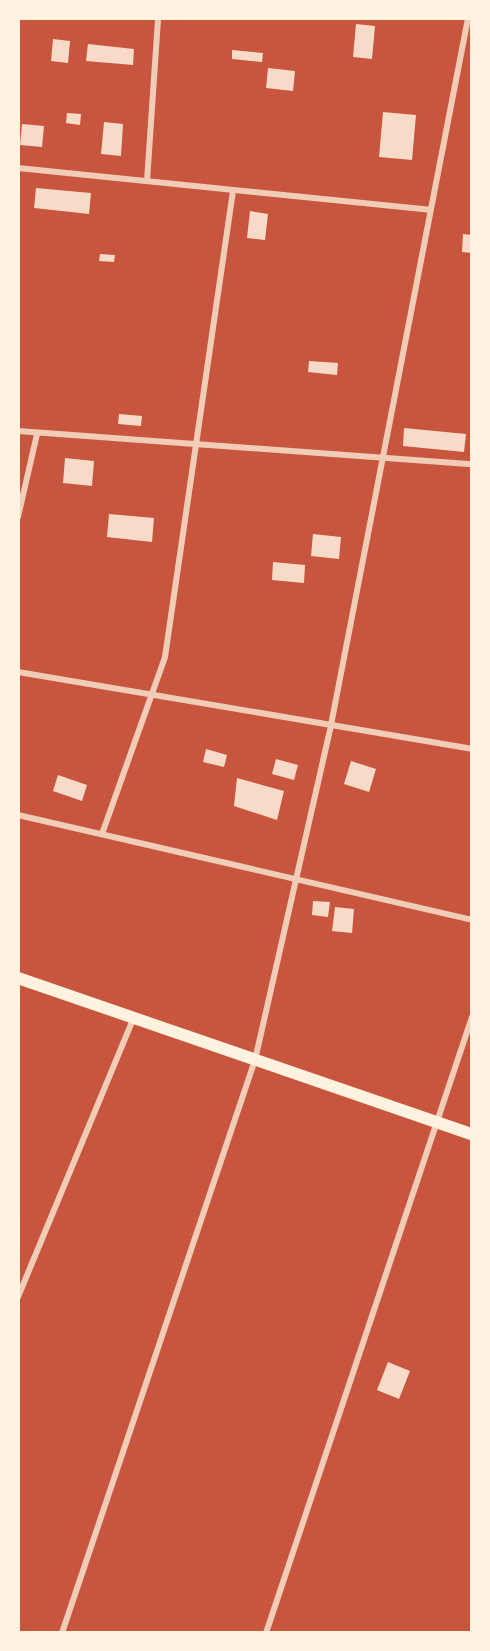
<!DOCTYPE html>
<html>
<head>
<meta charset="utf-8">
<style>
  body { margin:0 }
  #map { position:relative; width:490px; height:1651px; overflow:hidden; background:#c8553d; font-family:"Archivo Narrow",sans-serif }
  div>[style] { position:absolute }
  .building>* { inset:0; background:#f7dbc8 }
  .minor>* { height:6px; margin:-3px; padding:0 3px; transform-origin:3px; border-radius:3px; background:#f1ccb7 }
  .secondary>* { height:12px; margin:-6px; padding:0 6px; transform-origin:6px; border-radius:6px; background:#fff3e0 }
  span { translate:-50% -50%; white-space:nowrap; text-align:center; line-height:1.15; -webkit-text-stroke:5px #fff3e0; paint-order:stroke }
  .frame { position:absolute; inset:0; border:20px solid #fff3e0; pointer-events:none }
</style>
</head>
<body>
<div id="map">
  <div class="building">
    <div style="clip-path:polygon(356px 24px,375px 26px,372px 59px,353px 57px)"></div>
    <div style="clip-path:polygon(53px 39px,70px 41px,68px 63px,51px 61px)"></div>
    <div style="clip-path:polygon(88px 44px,134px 49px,133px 65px,86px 61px)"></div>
    <div style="clip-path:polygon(232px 50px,263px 53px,262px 62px,232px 59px)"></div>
    <div style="clip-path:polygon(268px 68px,295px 71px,293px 91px,266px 88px)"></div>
    <div style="clip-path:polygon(383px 112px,416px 115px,412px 160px,379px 157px)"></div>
    <div style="clip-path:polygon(67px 113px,81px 114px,80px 125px,66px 123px)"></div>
    <div style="clip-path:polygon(104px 122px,123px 124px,121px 156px,101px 154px)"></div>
    <div style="clip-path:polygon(22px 124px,44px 126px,42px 147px,20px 145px)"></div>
    <div style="clip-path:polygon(36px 188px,91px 193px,89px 214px,34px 208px)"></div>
    <div style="clip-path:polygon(250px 211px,268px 214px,265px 240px,247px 238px)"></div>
    <div style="clip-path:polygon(463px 234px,472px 235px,472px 253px,462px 252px)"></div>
    <div style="clip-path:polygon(100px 254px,115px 255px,114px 262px,99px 261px)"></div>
    <div style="clip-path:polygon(309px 361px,338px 363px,337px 375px,308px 372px)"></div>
    <div style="clip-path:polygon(119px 414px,142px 416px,141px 426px,118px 424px)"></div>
    <div style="clip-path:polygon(404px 428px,466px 434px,464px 452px,403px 446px)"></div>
    <div style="clip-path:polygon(65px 458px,94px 461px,92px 486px,63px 483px)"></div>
    <div style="clip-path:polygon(109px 514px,154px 518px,152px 542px,107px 537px)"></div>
    <div style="clip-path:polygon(313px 534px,341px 537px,339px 559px,311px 556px)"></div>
    <div style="clip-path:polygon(273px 562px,305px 565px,304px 583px,272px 580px)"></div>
    <div style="clip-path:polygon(206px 749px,227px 755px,224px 767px,203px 762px)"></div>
    <div style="clip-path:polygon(276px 759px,298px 765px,294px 780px,272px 774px)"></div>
    <div style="clip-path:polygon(351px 761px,376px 769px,369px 792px,344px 784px)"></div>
    <div style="clip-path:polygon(58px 775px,87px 785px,82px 801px,53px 791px)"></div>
    <div style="clip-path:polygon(237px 778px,284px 791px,277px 820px,234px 806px)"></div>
    <div style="clip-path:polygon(313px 901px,330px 902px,328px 917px,312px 915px)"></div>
    <div style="clip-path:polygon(335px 907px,354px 909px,352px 933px,332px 931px)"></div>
    <div style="clip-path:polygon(388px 1362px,410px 1371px,399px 1399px,377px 1390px)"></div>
  </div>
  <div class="minor">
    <div style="left:18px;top:168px;width:414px;rotate:5.8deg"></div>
    <div style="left:147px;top:181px;width:163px;rotate:-86.1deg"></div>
    <div style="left:18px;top:431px;width:455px;rotate:4.2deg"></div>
    <div style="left:18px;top:517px;width:85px;rotate:-77.1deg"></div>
    <div style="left:18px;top:672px;width:460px;rotate:9.6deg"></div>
    <div style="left:18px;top:815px;width:466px;rotate:13deg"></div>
    <div style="left:102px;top:834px;width:188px;rotate:-70.4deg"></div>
    <div style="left:165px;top:657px;width:472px;rotate:-81.7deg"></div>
    <div style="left:18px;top:1297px;width:300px;rotate:-67.5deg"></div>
    <div style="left:62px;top:1633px;width:605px;rotate:-71.39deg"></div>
    <div style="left:255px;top:1060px;width:344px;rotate:-77.2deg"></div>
    <div style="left:331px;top:725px;width:720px;rotate:-79.03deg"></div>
    <div style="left:266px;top:1633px;width:650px;rotate:-71.51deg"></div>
  </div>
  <div class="secondary">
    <div style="left:18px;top:978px;width:480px;rotate:19deg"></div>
  </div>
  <div class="frame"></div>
</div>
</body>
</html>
